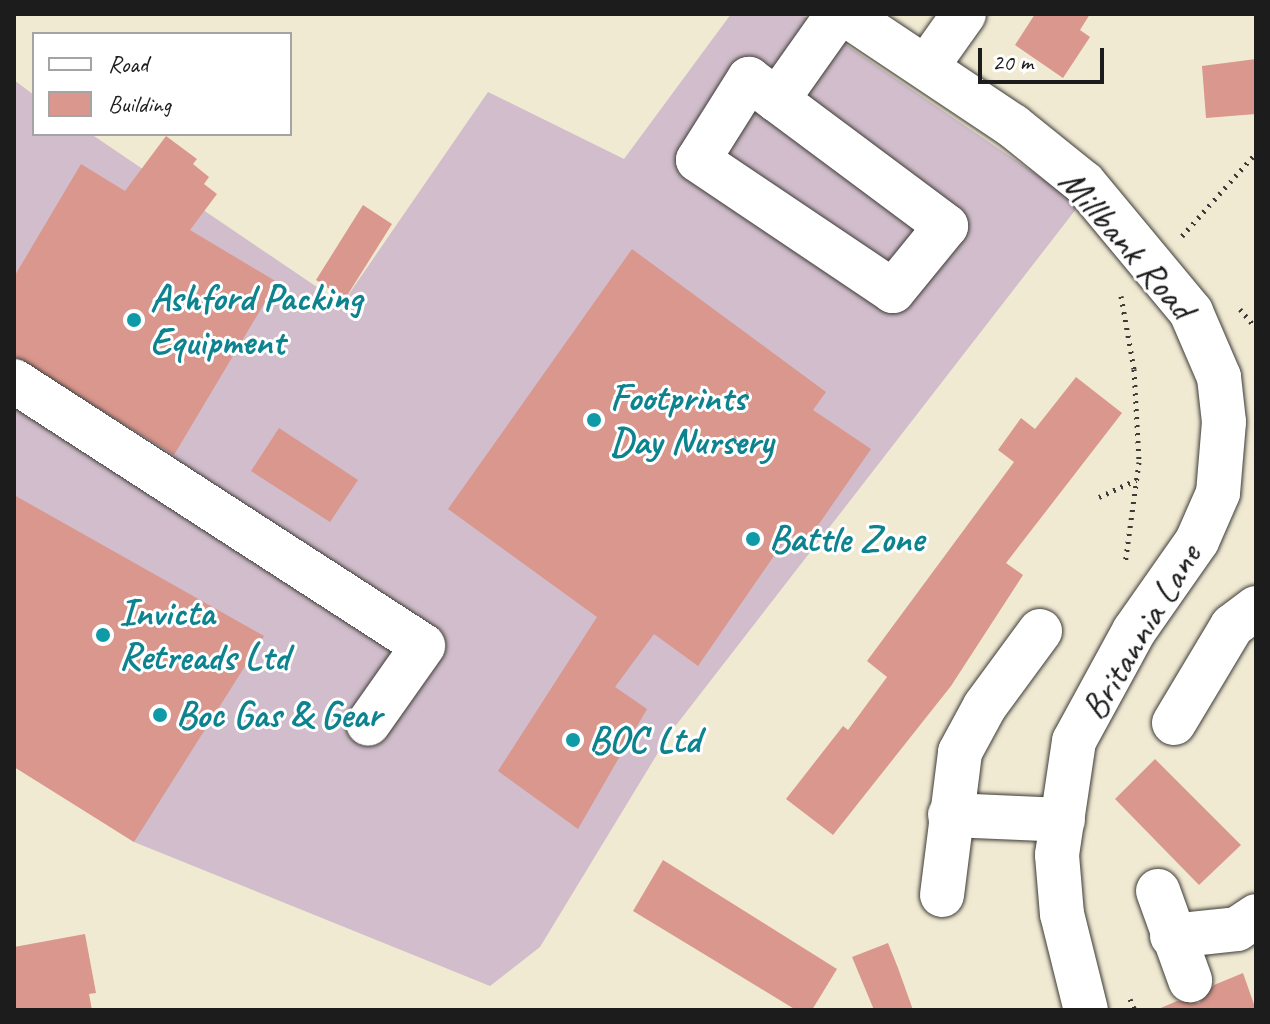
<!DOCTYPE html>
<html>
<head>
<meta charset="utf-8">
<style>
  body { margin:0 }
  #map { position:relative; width:1270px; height:1024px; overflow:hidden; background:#f1ead3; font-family:Caveat,sans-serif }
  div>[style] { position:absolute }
  .industrial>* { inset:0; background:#d1bdcb }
  .building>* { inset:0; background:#da978d }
  .path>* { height:5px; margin-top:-2.5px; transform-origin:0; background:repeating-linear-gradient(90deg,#3c3b37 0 2px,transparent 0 8px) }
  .roads { filter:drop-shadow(0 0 2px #3c3b37) drop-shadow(0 0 2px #3c3b37) }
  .minor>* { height:44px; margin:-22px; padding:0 22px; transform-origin:22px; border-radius:22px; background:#fff }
  .dots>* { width:22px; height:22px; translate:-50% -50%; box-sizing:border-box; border:4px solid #fff; border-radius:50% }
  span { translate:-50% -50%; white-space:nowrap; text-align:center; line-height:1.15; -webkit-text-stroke:6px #fff; paint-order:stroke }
  .street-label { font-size:38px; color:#1c1c1c }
  .culture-label { font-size:38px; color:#0d838f; font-weight:700 }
  .left { translate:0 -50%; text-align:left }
  .frame { position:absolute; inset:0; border:16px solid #1c1c1c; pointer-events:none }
  .legend { position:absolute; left:32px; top:32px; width:260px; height:104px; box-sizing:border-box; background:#fff; border:2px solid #a4a4a4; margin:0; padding:10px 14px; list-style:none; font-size:24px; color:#1c1c1c }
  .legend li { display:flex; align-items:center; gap:16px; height:40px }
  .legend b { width:40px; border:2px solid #a4a4a4 }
  .scale { position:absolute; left:978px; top:48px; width:126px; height:36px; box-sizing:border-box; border:4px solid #1c1c1c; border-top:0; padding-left:10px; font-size:24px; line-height:28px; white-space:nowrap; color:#1c1c1c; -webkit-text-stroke:6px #fff; paint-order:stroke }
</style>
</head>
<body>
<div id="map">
  <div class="industrial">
    <div style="clip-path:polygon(731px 14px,801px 14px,1080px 204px,670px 733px,540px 947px,490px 986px,134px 842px,57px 793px,14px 676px,14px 80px,34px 95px,34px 134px,91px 134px,342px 304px,488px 92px,624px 159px)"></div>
  </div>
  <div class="building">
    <div style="clip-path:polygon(1035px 14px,1090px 14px,1080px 30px,1090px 37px,1063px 78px,1015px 45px)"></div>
    <div style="clip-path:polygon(1256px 59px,1256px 114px,1206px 118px,1202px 66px)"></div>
    <div style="clip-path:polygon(166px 136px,197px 159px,193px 164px,209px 177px,204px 184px,217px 194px,190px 230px,277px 282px,174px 455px,14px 356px,14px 277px,81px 164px,125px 191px)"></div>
    <div style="clip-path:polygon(363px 205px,392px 224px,345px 299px,316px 280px)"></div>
    <div style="clip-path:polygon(632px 249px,826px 392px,813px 410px,871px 449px,805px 544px,789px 534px,698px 666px,654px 634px,615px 687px,647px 709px,578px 829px,498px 771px,597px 617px,448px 509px)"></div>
    <div style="clip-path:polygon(1076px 377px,1122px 413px,1006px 563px,1023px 575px,951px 686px,833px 835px,786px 799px,843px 726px,848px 730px,887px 677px,867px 661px,1014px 462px,998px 450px,1021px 418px,1035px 429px)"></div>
    <div style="clip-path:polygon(279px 428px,358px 480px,330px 522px,251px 471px)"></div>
    <div style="clip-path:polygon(14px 495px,264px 636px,134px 842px,14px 767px)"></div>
    <div style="clip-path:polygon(1155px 759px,1241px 845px,1199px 885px,1115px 799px)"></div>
    <div style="clip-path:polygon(663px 860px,837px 969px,812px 1010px,796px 1010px,633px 911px)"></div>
    <div style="clip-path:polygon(85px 934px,96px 993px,89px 994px,92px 1010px,14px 1010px,14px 947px)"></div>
    <div style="clip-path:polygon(888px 943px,898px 968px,913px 1010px,874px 1010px,852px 957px)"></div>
    <div style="clip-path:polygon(1243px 973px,1256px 1010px,1156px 1010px,1177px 1001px,1199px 1003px,1214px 985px)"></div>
  </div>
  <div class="path">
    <div style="left:1182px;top:236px;width:111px;rotate:-48.3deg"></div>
    <div style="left:1121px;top:296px;width:74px;rotate:79.9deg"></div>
    <div style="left:1134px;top:369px;width:93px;rotate:86.9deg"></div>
    <div style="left:1139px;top:462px;width:103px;rotate:97.8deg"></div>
    <div style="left:1240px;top:309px;width:25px;rotate:50deg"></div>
    <div style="left:1099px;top:497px;width:41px;rotate:-24.7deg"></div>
    <div style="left:1130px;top:999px;width:12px;rotate:66deg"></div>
  </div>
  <div class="roads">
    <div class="minor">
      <div style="left:845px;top:14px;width:202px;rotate:33.7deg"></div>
      <div style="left:1013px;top:126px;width:91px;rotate:38.8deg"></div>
      <div style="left:1084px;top:183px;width:168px;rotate:50.3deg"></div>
      <div style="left:1191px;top:312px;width:71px;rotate:66.7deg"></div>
      <div style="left:1219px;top:377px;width:45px;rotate:83.7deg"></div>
      <div style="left:1224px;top:422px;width:71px;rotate:94.8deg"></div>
      <div style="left:1218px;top:493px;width:52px;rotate:113.6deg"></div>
      <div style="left:1197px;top:541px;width:110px;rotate:125deg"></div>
      <div style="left:1134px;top:631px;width:125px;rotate:118.6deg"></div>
      <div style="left:1074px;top:741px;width:115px;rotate:98.5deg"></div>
      <div style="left:1057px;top:855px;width:59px;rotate:85.2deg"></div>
      <div style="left:1062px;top:914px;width:99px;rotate:76deg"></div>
      <div style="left:927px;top:66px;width:64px;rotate:-54.6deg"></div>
      <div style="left:777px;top:100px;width:211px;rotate:36.7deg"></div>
      <div style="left:946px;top:226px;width:84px;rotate:129.2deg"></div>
      <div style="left:893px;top:291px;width:235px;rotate:-146.1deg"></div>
      <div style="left:698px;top:160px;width:96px;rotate:-57.8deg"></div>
      <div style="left:749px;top:79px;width:35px;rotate:37deg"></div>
      <div style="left:777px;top:100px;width:105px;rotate:-54.7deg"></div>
      <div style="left:14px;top:381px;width:487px;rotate:32.9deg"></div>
      <div style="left:423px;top:646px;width:95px;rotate:125.2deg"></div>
      <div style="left:1174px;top:723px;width:113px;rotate:-59.1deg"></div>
      <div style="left:1232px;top:626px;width:30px;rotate:-37deg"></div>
      <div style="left:950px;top:815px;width:113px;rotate:2.5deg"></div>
      <div style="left:1158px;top:891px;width:95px;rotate:70.2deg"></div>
      <div style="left:942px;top:895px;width:144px;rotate:-82.8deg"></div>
      <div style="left:960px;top:752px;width:52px;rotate:-61.5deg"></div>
      <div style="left:985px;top:706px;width:93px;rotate:-53.7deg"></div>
      <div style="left:1172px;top:936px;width:65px;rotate:-6.1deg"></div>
      <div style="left:1237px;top:929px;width:23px;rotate:-34deg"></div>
    </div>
  </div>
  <div class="dots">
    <div style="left:134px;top:320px;background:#0f9aa8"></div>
    <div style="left:594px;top:420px;background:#0f9aa8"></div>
    <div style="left:753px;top:539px;background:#0f9aa8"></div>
    <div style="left:103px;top:635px;background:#0f9aa8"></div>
    <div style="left:160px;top:715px;background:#0f9aa8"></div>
    <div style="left:573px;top:740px;background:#0f9aa8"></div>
  </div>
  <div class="street-label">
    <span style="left:1127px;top:244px;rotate:49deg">Millbank Road</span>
    <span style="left:1141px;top:632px;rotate:-59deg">Britannia Lane</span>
  </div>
  <div class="culture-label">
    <span class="left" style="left:150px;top:320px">Ashford Packing<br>Equipment</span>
    <span class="left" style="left:610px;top:420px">Footprints<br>Day Nursery</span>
    <span class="left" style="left:769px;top:539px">Battle Zone</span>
    <span class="left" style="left:119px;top:635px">Invicta<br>Retreads Ltd</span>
    <span class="left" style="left:176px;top:715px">Boc Gas &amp; Gear</span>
    <span class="left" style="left:589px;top:740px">BOC Ltd</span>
  </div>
  <div class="frame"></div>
  <ul class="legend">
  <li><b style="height:10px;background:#fff"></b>Road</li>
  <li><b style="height:22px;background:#da978d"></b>Building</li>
  </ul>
  <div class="scale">20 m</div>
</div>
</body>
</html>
